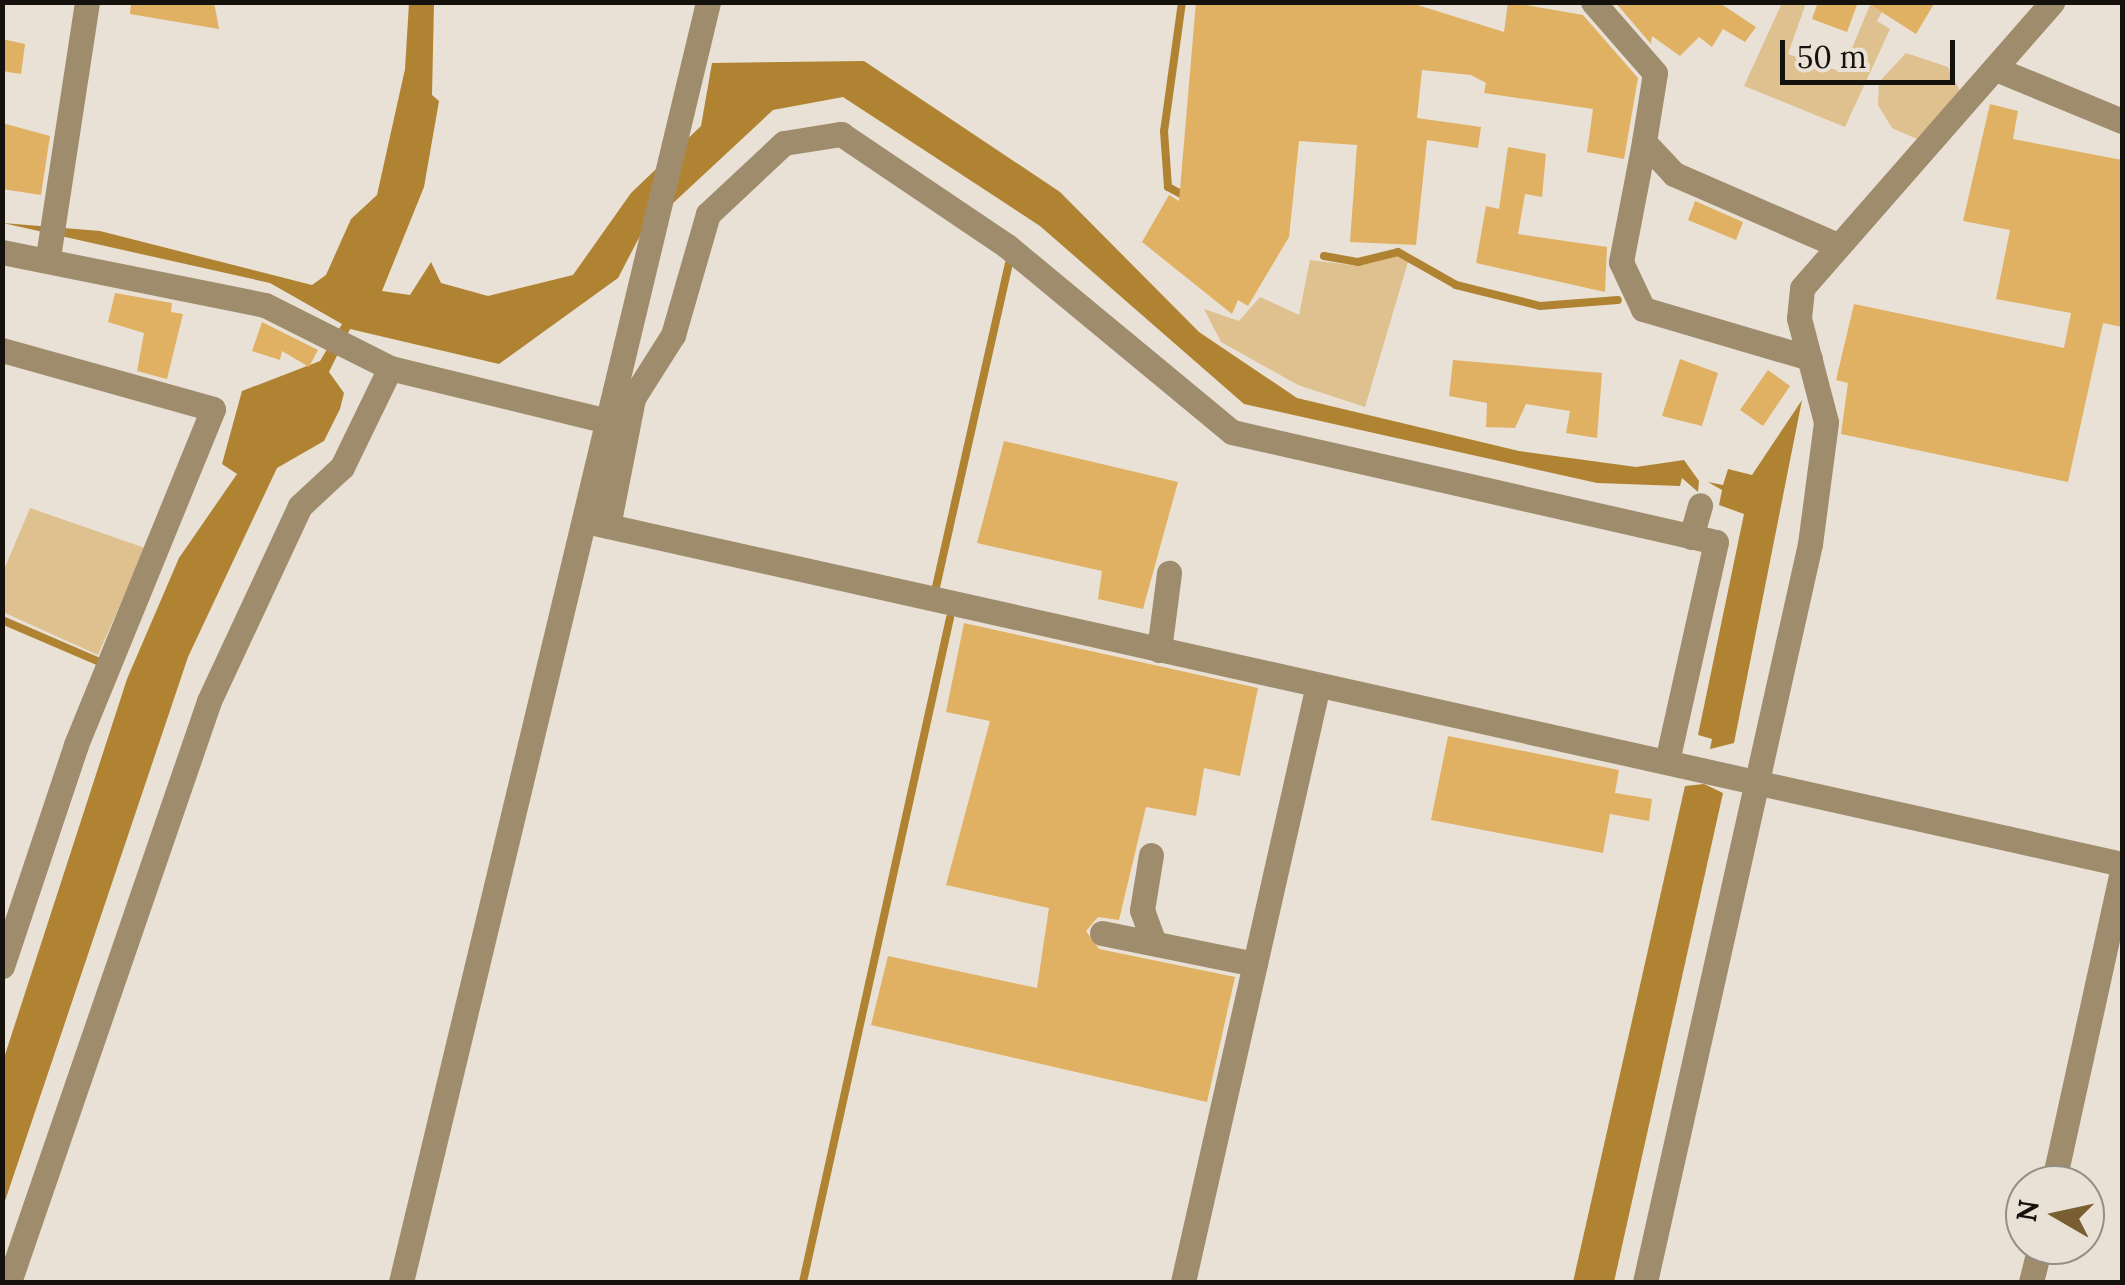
<!DOCTYPE html>
<html>
<head>
<meta charset="utf-8">
<style>
  body { margin:0 }
  #map { position:relative; width:2125px; height:1285px; overflow:hidden; background:#e9e1d5; font-family:Lora,serif }
  div>[style] { position:absolute }
  .green>* { inset:0; background:#dfc08f }
  .water>* { inset:0; background:#af8332 }
  .stream>* { height:8px; margin:-4px; padding:0 4px; transform-origin:4px; border-radius:4px; background:#af8332 }
  .building>* { inset:0; background:#e0b163 }
  .minor>* { height:25px; margin:-12.5px; padding:0 12.5px; transform-origin:12.5px; border-radius:12.5px; background:#9f8c6d }
  span { translate:-50% -50%; white-space:nowrap; text-align:center; line-height:1.15; -webkit-text-stroke:10px #e9e1d5; paint-order:stroke }
  .frame { position:absolute; inset:0; border:5px solid #15120e; pointer-events:none }
  .north { position:absolute; left:2005px; top:1165px; width:100px; height:100px; box-sizing:border-box; background:#e9e1d5; border:2px solid #948e85; border-radius:50%; rotate:279deg; font-size:28px; font-weight:700; line-height:40px; text-align:center; color:#15120e }
  .north::after { content:''; display:block; margin:auto; width:35px; height:45px; background:#785e30; clip-path:polygon(50% 0,100% 100%,50% 72%,0 100%) }
  .scale { position:absolute; left:1780px; top:40px; width:175px; height:45px; box-sizing:border-box; border:5px solid #15120e; border-top:0; padding-left:12px; font-size:30px; line-height:35px; white-space:nowrap; color:#15120e; -webkit-text-stroke:8px #e9e1d5; paint-order:stroke }
</style>
</head>
<body>
<div id="map">
  <div class="green">
    <div style="clip-path:polygon(1782px 3px,1806px 3px,1788px 54px,1842px 72px,1870px 5px,1882px 12px,1877px 21px,1890px 29px,1845px 127px,1744px 86px)"></div>
    <div style="clip-path:polygon(1906px 53px,1948px 67px,1965px 101px,1926px 143px,1892px 128px,1878px 105px,1879px 82px)"></div>
    <div style="clip-path:polygon(1397px 256px,1408px 262px,1365px 407px,1298px 385px,1221px 342px,1204px 309px,1239px 321px,1260px 297px,1299px 315px,1310px 260px,1359px 266px)"></div>
    <div style="clip-path:polygon(30px 508px,145px 548px,98px 655px,3px 612px,3px 572px)"></div>
  </div>
  <div class="water">
    <div style="clip-path:polygon(409px 3px,434px 3px,432px 95px,439px 101px,424px 187px,382px 291px,410px 295px,431px 262px,441px 283px,488px 296px,573px 275px,631px 193px,701px 126px,712px 63px,864px 61px,1060px 192px,1199px 332px,1297px 398px,1519px 451px,1636px 467px,1684px 460px,1699px 481px,1698px 492px,1682px 478px,1680px 486px,1597px 483px,1244px 404px,1040px 226px,843px 97px,773px 110px,642px 232px,618px 278px,499px 364px,350px 329px,329px 372px,344px 393px,340px 409px,324px 441px,277px 468px,188px 657px,3px 1207px,3px 1061px,127px 679px,179px 558px,237px 474px,222px 464px,242px 391px,320px 361px,342px 324px,270px 283px,3px 223px,100px 231px,312px 285px,326px 275px,351px 219px,377px 195px,405px 69px)"></div>
    <div style="clip-path:polygon(1802px 400px,1734px 743px,1710px 749px,1712px 739px,1698px 735px,1744px 514px,1719px 505px,1722px 490px,1708px 482px,1723px 485px,1728px 469px,1752px 475px)"></div>
    <div style="clip-path:polygon(1704px 784px,1723px 793px,1614px 1282px,1573px 1282px,1685px 786px)"></div>
  </div>
  <div class="stream">
    <div style="left:1182px;top:2px;width:130px;rotate:97.9deg"></div>
    <div style="left:1164px;top:131px;width:56px;rotate:85.9deg"></div>
    <div style="left:1168px;top:187px;width:21px;rotate:28deg"></div>
    <div style="left:1324px;top:256px;width:35px;rotate:10deg"></div>
    <div style="left:1358px;top:262px;width:41px;rotate:-14deg"></div>
    <div style="left:1398px;top:252px;width:67px;rotate:29.6deg"></div>
    <div style="left:1456px;top:285px;width:87px;rotate:14deg"></div>
    <div style="left:1540px;top:306px;width:78px;rotate:-4.4deg"></div>
    <div style="left:936px;top:587px;width:331px;rotate:-77.3deg"></div>
    <div style="left:2px;top:620px;width:111px;rotate:23.3deg"></div>
    <div style="left:803px;top:1282px;width:680px;rotate:-77.52deg"></div>
  </div>
  <div class="building">
    <div style="clip-path:polygon(131px 2px,214px 2px,219px 29px,130px 14px)"></div>
    <div style="clip-path:polygon(1196px 2px,1408px 2px,1504px 32px,1508px 2px,1583px 15px,1638px 78px,1624px 159px,1587px 152px,1593px 109px,1484px 93px,1486px 83px,1471px 75px,1422px 70px,1417px 118px,1481px 127px,1478px 148px,1427px 140px,1416px 245px,1350px 242px,1357px 145px,1299px 141px,1289px 237px,1248px 306px,1238px 300px,1232px 314px,1142px 242px,1169px 195px,1179px 201px)"></div>
    <div style="clip-path:polygon(1615px 2px,1718px 2px,1756px 27px,1745px 42px,1723px 29px,1712px 47px,1699px 37px,1680px 56px,1652px 36px,1651px 44px)"></div>
    <div style="clip-path:polygon(1818px 2px,1858px 2px,1847px 32px,1812px 19px)"></div>
    <div style="clip-path:polygon(1866px 2px,1935px 2px,1916px 34px)"></div>
    <div style="clip-path:polygon(2px 39px,25px 44px,21px 74px,2px 71px)"></div>
    <div style="clip-path:polygon(1990px 104px,2018px 111px,2013px 139px,2122px 160px,2122px 327px,2103px 323px,2068px 482px,1841px 434px,1848px 383px,1836px 380px,1854px 304px,2064px 348px,2071px 313px,1996px 299px,2010px 230px,1963px 221px)"></div>
    <div style="clip-path:polygon(2px 123px,50px 136px,41px 195px,2px 189px)"></div>
    <div style="clip-path:polygon(1508px 147px,1546px 154px,1542px 197px,1525px 194px,1518px 234px,1607px 247px,1605px 292px,1476px 263px,1486px 206px,1499px 209px)"></div>
    <div style="clip-path:polygon(1695px 201px,1743px 222px,1736px 240px,1688px 220px)"></div>
    <div style="clip-path:polygon(115px 293px,172px 303px,171px 312px,183px 314px,167px 379px,137px 371px,144px 333px,108px 322px)"></div>
    <div style="clip-path:polygon(262px 322px,318px 350px,309px 367px,282px 351px,280px 360px,252px 351px)"></div>
    <div style="clip-path:polygon(1680px 359px,1718px 373px,1702px 426px,1662px 416px)"></div>
    <div style="clip-path:polygon(1453px 360px,1602px 373px,1597px 438px,1566px 433px,1570px 411px,1526px 404px,1515px 428px,1486px 427px,1487px 403px,1449px 396px)"></div>
    <div style="clip-path:polygon(1768px 370px,1790px 386px,1763px 426px,1740px 410px)"></div>
    <div style="clip-path:polygon(1004px 441px,1178px 482px,1143px 609px,1098px 599px,1102px 571px,977px 543px)"></div>
    <div style="clip-path:polygon(964px 623px,1258px 688px,1240px 776px,1204px 768px,1196px 816px,1146px 807px,1119px 920px,1098px 917px,1086px 931px,1099px 949px,1235px 977px,1207px 1102px,871px 1025px,888px 956px,1037px 988px,1049px 908px,946px 885px,990px 721px,946px 712px)"></div>
    <div style="clip-path:polygon(1448px 736px,1619px 770px,1615px 793px,1652px 799px,1649px 821px,1610px 814px,1603px 853px,1431px 820px)"></div>
  </div>
  <div class="minor">
    <div style="left:1593px;top:2px;width:94px;rotate:48.9deg"></div>
    <div style="left:1655px;top:73px;width:70px;rotate:99.1deg"></div>
    <div style="left:1644px;top:142px;width:44px;rotate:46.8deg"></div>
    <div style="left:1674px;top:174px;width:178px;rotate:23.5deg"></div>
    <div style="left:1996px;top:69px;width:136px;rotate:22.4deg"></div>
    <div style="left:1644px;top:142px;width:122px;rotate:100.9deg"></div>
    <div style="left:1621px;top:262px;width:52px;rotate:64.9deg"></div>
    <div style="left:1643px;top:309px;width:174px;rotate:16.4deg"></div>
    <div style="left:2px;top:252px;width:268px;rotate:11.4deg"></div>
    <div style="left:265px;top:305px;width:140px;rotate:26.7deg"></div>
    <div style="left:390px;top:368px;width:228px;rotate:13.7deg"></div>
    <div style="left:48px;top:257px;width:258px;rotate:-81.3deg"></div>
    <div style="left:2px;top:350px;width:219px;rotate:15.6deg"></div>
    <div style="left:213px;top:409px;width:363px;rotate:112.2deg"></div>
    <div style="left:76px;top:745px;width:233px;rotate:108.5deg"></div>
    <div style="left:590px;top:522px;width:1570px;rotate:12.58deg"></div>
    <div style="left:608px;top:526px;width:130px;rotate:-78.9deg"></div>
    <div style="left:633px;top:398px;width:75px;rotate:-57.6deg"></div>
    <div style="left:673px;top:335px;width:126px;rotate:-73.9deg"></div>
    <div style="left:708px;top:214px;width:104px;rotate:-43.1deg"></div>
    <div style="left:784px;top:143px;width:58px;rotate:-9deg"></div>
    <div style="left:841px;top:134px;width:200px;rotate:34deg"></div>
    <div style="left:1007px;top:246px;width:292px;rotate:39.6deg"></div>
    <div style="left:1232px;top:432px;width:496px;rotate:12.8deg"></div>
    <div style="left:1716px;top:542px;width:224px;rotate:102.6deg"></div>
    <div style="left:1691px;top:537px;width:33px;rotate:-74deg"></div>
    <div style="left:1159px;top:650px;width:78px;rotate:-82.6deg"></div>
    <div style="left:1151px;top:855px;width:56px;rotate:99.3deg"></div>
    <div style="left:1142px;top:910px;width:35px;rotate:70deg"></div>
    <div style="left:1102px;top:933px;width:156px;rotate:11.5deg"></div>
    <div style="left:2053px;top:1185px;width:321px;rotate:-77.6deg"></div>
    <div style="left:9px;top:1282px;width:614px;rotate:-71deg"></div>
    <div style="left:209px;top:701px;width:215px;rotate:-65deg"></div>
    <div style="left:300px;top:506px;width:57px;rotate:-42.9deg"></div>
    <div style="left:342px;top:467px;width:110px;rotate:-64.1deg"></div>
    <div style="left:401px;top:1282px;width:1316px;rotate:-76.51deg"></div>
    <div style="left:1183px;top:1282px;width:612px;rotate:-77.26deg"></div>
    <div style="left:1645px;top:1282px;width:756px;rotate:-77.4deg"></div>
    <div style="left:1810px;top:544px;width:123px;rotate:-82.5deg"></div>
    <div style="left:1826px;top:422px;width:107px;rotate:-104.6deg"></div>
    <div style="left:1799px;top:318px;width:30px;rotate:-84deg"></div>
    <div style="left:1802px;top:288px;width:380px;rotate:-48.8deg"></div>
    <div style="left:2031px;top:1282px;width:38px;rotate:-76deg"></div>
  </div>
  <div class="frame"></div>
  <div class="north">N</div>
  <div class="scale">50 m</div>
</div>
</body>
</html>
